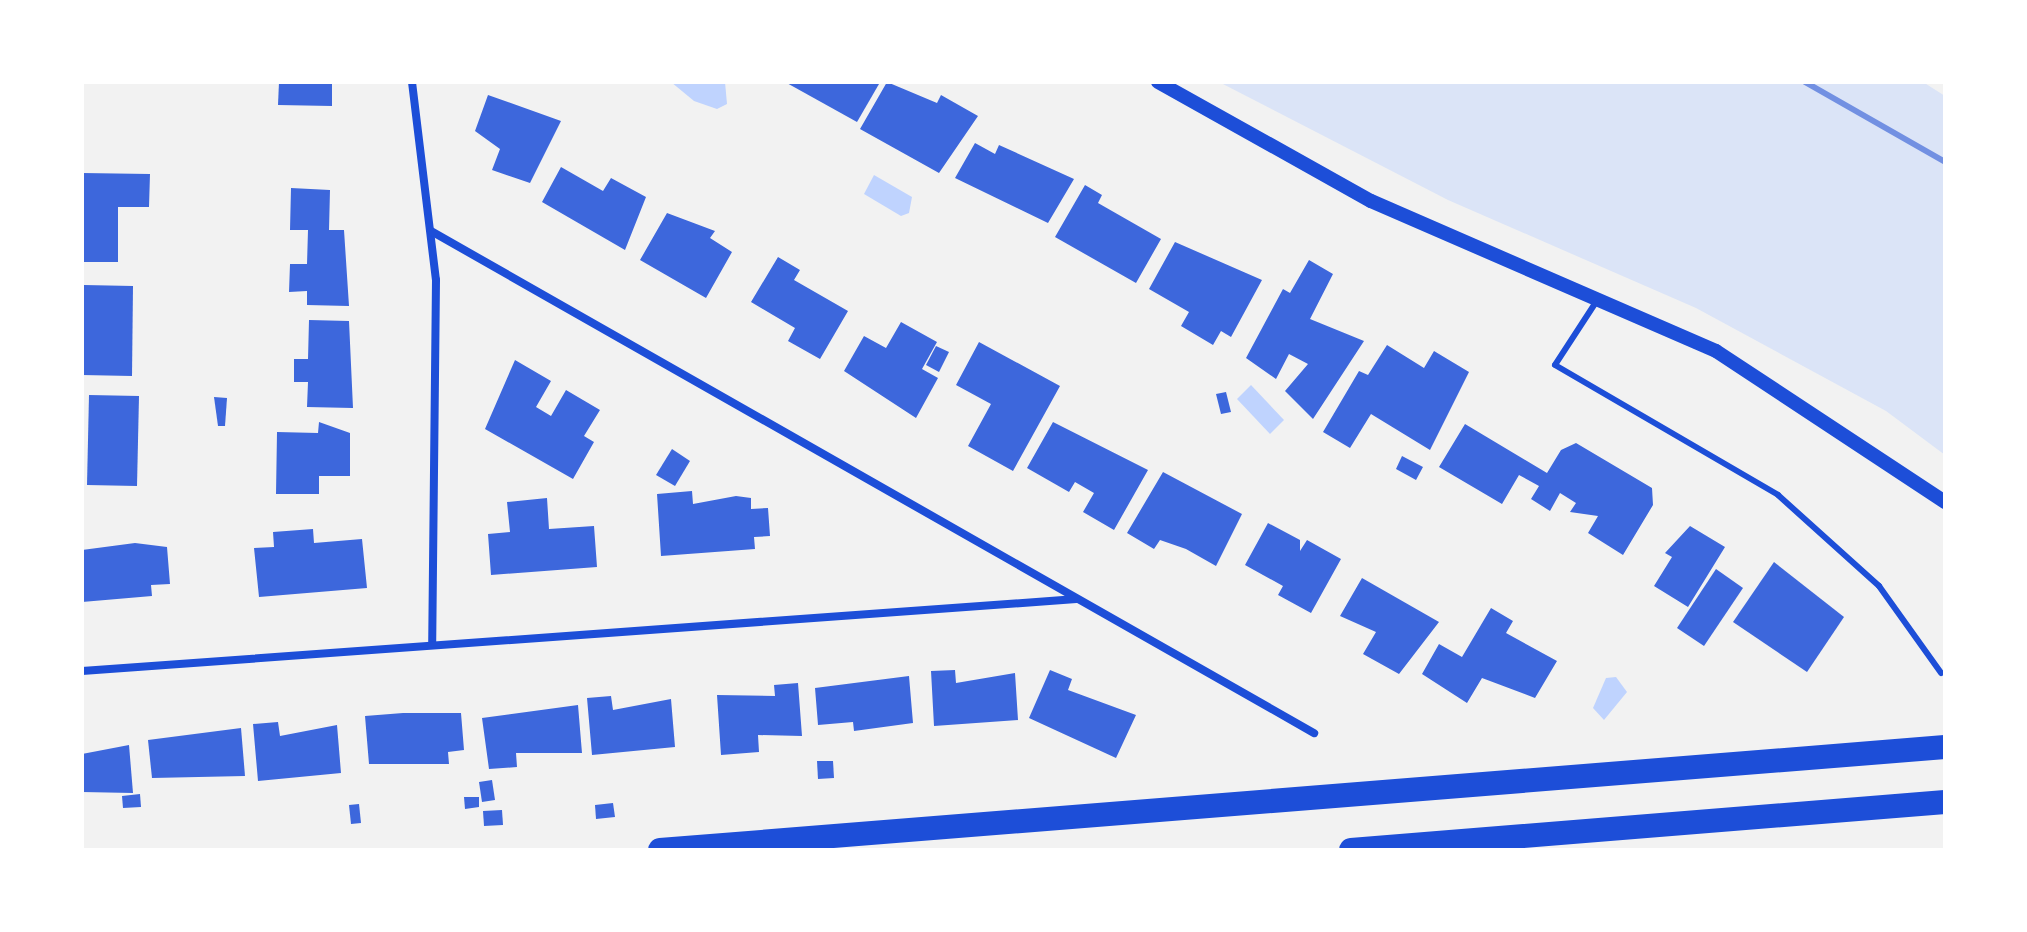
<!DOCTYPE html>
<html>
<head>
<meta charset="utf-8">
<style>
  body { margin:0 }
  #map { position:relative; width:2027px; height:932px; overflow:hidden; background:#f2f2f2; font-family:"Open Sans",sans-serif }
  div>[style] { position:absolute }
  .green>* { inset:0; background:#dbe4f7 }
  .water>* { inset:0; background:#bfd3fe }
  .building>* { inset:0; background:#3d67dc }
  .service>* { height:6px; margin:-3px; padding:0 3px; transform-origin:3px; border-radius:3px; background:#1d4ed8 }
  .minor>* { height:8px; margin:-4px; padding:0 4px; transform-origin:4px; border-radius:4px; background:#1d4ed8 }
  .tertiary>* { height:14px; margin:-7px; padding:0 7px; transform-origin:7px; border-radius:7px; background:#1d4ed8 }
  .motorway>* { height:24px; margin:-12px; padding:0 12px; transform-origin:12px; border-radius:12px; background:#1d4ed8 }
  .rail>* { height:6px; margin:-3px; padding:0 3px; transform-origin:3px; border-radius:3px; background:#7290e2 }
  span { translate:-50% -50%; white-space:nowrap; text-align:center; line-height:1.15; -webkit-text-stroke:6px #fff; paint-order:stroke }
  .frame { position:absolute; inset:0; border:84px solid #fff; pointer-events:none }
</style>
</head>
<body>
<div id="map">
  <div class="green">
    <div style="clip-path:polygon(1219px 82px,1923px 82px,1945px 96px,1945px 455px,1886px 411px,1696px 308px,1448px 200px)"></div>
  </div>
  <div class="water">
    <div style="clip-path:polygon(671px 82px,725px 82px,727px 104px,717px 109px,694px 101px)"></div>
    <div style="clip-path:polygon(874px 175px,912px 197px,909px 213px,901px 216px,864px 194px)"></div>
    <div style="clip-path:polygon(1251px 385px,1284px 420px,1270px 434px,1237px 399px)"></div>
    <div style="clip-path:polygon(1606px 678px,1616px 677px,1627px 692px,1604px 720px,1593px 708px)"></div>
  </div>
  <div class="building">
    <div style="clip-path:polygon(279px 82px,332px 82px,332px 106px,278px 105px)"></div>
    <div style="clip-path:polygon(785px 82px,874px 82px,879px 84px,857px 122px)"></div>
    <div style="clip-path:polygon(887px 82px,937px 103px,941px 95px,978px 116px,939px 173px,860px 129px)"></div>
    <div style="clip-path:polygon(488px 95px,561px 121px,530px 183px,492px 170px,500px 149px,475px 131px)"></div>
    <div style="clip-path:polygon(975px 143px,995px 154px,999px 145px,1074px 179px,1048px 223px,955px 178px)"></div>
    <div style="clip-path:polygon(561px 167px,603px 191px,611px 178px,646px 197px,625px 250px,542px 202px)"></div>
    <div style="clip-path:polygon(82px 173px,150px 174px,149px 207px,118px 207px,118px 262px,82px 262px)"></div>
    <div style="clip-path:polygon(1085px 185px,1102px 195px,1098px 203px,1161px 239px,1136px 283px,1055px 237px)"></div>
    <div style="clip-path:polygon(291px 188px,330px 190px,329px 230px,344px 230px,349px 306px,307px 305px,307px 291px,289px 292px,290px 264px,307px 264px,308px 230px,290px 230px)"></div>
    <div style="clip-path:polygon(667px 213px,715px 231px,710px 238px,732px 252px,706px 298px,640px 260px)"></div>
    <div style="clip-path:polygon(1175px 242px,1262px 280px,1231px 337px,1221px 331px,1213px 345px,1181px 326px,1189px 312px,1149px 289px)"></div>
    <div style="clip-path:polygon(778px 257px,800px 270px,794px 280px,848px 311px,820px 359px,788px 341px,795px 328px,751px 302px)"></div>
    <div style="clip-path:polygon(1309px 260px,1333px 274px,1310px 319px,1364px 341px,1313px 419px,1285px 391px,1308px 364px,1289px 354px,1276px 379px,1246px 358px,1283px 289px,1290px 293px)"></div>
    <div style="clip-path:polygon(84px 285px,133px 286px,132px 376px,82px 375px)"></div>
    <div style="clip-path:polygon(309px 320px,349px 321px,353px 408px,307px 407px,308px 382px,294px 382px,294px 359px,308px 359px)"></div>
    <div style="clip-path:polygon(901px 322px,937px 342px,922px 369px,938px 378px,916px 418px,844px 371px,864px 336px,886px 348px)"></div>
    <div style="clip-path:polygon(979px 342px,1060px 386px,1013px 471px,968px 446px,991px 404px,956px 385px)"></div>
    <div style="clip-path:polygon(1387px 345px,1424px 368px,1434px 351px,1469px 372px,1430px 450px,1371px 414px,1350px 448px,1323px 432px,1359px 371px,1368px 375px)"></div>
    <div style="clip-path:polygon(936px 346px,949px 352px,939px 372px,926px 365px)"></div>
    <div style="clip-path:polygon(515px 360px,551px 381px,536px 407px,551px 416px,566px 390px,600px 410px,584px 436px,594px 442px,573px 479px,485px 429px)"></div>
    <div style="clip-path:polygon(1226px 392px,1231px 412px,1221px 414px,1216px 394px)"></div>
    <div style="clip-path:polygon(89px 395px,139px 396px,137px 486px,87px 485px)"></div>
    <div style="clip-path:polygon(214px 397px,227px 398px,225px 426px,218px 426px)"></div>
    <div style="clip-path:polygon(319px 422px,350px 433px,350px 476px,319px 476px,319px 494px,276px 494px,277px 432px,318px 433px)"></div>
    <div style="clip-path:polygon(1053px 422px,1148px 470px,1114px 530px,1083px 512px,1094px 493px,1075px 482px,1069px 492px,1027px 468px)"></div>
    <div style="clip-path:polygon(1465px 424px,1547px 473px,1561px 450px,1576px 443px,1652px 488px,1653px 505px,1623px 555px,1588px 533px,1598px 516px,1570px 512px,1576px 503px,1560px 493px,1550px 511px,1531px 499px,1539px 486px,1519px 475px,1502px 504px,1439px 467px)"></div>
    <div style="clip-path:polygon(672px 449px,690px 461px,675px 486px,656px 475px)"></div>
    <div style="clip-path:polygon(1402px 456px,1423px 467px,1416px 480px,1396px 469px)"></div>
    <div style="clip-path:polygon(1163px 472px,1242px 514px,1216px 566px,1186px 549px,1160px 540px,1154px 549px,1127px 533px)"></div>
    <div style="clip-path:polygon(692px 491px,693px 504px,736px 496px,751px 498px,751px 509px,768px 508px,770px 536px,754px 537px,755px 549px,661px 556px,657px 494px)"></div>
    <div style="clip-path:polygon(547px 498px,549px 529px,594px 526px,597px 567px,491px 575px,488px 534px,510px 532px,507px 502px)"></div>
    <div style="clip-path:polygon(1268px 523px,1300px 540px,1300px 551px,1307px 540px,1341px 559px,1311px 613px,1278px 595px,1283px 586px,1245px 565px)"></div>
    <div style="clip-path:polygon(1690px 526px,1725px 547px,1688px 607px,1654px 586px,1672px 557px,1665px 553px)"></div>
    <div style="clip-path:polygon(313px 529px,314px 543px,362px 539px,367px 588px,259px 597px,254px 548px,274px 547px,273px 532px)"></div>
    <div style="clip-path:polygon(135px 543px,167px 547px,170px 584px,151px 585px,152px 596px,82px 602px,82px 550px)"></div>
    <div style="clip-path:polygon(1774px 562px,1844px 617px,1807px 672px,1733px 622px)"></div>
    <div style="clip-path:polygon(1716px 569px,1743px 588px,1704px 646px,1677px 628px)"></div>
    <div style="clip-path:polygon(1362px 578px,1439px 622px,1399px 674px,1363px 654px,1376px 632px,1340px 616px)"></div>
    <div style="clip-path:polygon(1491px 608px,1513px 621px,1506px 633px,1557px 661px,1535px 698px,1482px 678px,1467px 703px,1422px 674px,1439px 644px,1462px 657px)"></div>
    <div style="clip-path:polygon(955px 670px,956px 683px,1015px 673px,1018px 720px,934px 726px,931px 671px)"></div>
    <div style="clip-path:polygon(1050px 670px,1072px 679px,1068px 690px,1136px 715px,1116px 758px,1029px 718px)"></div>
    <div style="clip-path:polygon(909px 676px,913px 723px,854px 731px,853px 722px,818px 725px,815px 688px)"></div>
    <div style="clip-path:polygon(798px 683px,802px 736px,758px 735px,759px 752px,721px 755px,717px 695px,775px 696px,774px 685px)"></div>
    <div style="clip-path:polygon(611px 696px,613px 710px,671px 699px,675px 747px,592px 755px,587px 698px)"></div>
    <div style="clip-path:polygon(578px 705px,582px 753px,516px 753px,517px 767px,489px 769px,482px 718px)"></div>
    <div style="clip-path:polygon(403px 713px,461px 713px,464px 750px,448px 752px,449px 764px,369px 764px,365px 716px)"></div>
    <div style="clip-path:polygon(278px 722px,280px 736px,337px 725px,341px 773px,258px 781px,253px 724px)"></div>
    <div style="clip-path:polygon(241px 728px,245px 776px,152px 778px,148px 740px)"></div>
    <div style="clip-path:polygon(129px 745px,133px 793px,82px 792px,82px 754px)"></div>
    <div style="clip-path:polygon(817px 761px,833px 761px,834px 778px,818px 779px)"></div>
    <div style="clip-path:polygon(492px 780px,495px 800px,482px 802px,479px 782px)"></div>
    <div style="clip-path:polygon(140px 794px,141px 807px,123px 808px,122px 796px)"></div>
    <div style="clip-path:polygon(464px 797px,479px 797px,479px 807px,465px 809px)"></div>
    <div style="clip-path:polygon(613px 803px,615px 817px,596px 819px,595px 805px)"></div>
    <div style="clip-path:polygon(359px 804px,361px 823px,351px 824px,349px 805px)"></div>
    <div style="clip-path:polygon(502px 810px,503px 825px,484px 826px,483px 811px)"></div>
  </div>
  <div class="service">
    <div style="left:1596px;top:302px;width:75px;rotate:123.1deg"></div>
    <div style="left:1555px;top:365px;width:258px;rotate:30.2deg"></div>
    <div style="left:1778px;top:495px;width:136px;rotate:42deg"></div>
    <div style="left:1879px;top:586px;width:107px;rotate:54.5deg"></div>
  </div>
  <div class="minor">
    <div style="left:412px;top:82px;width:199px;rotate:83.1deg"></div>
    <div style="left:436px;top:280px;width:363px;rotate:90.6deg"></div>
    <div style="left:431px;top:231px;width:1016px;rotate:29.62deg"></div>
    <div style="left:82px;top:671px;width:997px;rotate:-4.14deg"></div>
  </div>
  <div class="tertiary">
    <div style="left:1158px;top:82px;width:244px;rotate:29.2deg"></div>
    <div style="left:1371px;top:201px;width:376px;rotate:23.5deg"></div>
    <div style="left:1716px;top:351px;width:274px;rotate:33.4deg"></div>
  </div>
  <div class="motorway">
    <div style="left:660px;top:850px;width:1289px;rotate:-4.58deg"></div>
    <div style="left:1351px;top:850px;width:596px;rotate:-4.62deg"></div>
  </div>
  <div class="rail">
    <div style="left:1805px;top:82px;width:161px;rotate:29.7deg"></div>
  </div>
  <div class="frame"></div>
</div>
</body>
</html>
